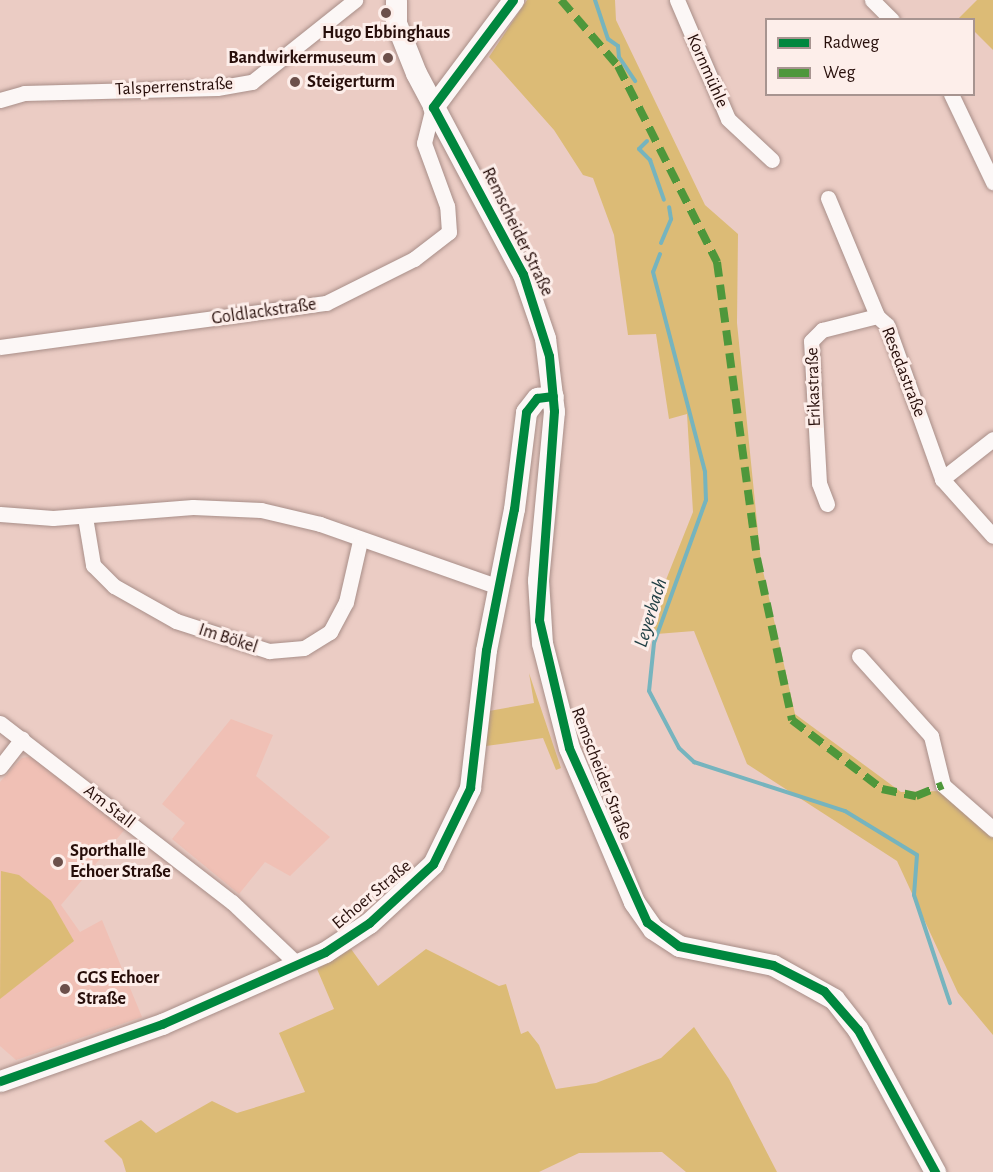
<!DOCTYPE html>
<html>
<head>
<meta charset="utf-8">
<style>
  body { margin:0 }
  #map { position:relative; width:993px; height:1172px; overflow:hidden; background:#ebccc4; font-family:"Alegreya Sans",sans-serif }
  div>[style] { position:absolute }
  .built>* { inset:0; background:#f0c0b5 }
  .green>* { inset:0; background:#dcbb76 }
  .stream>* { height:4px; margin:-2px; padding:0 2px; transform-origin:2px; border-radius:2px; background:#76b4be }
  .roads { filter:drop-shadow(0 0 2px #a88e88) drop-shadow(0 0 2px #a88e88) }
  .street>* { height:15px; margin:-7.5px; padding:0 7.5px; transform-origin:7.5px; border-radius:7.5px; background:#fcf7f6 }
  .secondary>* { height:21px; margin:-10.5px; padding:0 10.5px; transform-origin:10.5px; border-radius:10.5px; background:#fcf7f6 }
  .quiet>* { height:8px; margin-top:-4px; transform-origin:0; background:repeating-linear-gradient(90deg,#4e973b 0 15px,transparent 0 23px) }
  .cycleway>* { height:9px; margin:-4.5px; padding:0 4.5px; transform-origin:4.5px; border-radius:4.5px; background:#00873e }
  .dots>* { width:16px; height:16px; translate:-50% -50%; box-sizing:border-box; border:3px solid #fdeeea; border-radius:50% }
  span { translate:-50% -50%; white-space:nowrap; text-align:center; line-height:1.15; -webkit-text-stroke:6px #fdeeea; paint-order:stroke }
  .poi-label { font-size:18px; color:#270e0a; font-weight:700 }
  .right { translate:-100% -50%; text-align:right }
  .left { translate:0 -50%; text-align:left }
  .street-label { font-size:18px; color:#270e0a }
  .water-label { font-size:20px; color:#203f45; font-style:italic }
  .legend { position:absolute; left:765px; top:18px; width:210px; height:78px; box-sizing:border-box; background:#fdeeea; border:2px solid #a79490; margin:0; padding:8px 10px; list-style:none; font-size:18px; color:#270e0a }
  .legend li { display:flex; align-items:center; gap:12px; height:30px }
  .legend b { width:30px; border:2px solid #a79490 }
</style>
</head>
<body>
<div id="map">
  <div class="built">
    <div style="clip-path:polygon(231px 719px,273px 735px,256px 776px,330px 837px,290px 876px,265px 862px,239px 894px,172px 839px,185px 823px,162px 804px)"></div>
    <div style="clip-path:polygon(33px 756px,126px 828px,61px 905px,80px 932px,102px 920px,142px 1017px,16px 1060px,0 1046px,0 782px,22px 758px)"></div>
  </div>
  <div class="green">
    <div style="clip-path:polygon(527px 0,615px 0,616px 20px,705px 205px,738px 234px,737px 323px,761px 562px,795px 714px,901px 792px,942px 791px,993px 835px,993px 1035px,958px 993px,897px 861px,747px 764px,694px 631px,644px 635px,693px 512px,687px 414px,669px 419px,656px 334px,628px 335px,614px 235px,593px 178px,583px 175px,554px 130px,489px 57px)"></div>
    <div style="clip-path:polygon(977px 0,993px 0,993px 50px,974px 31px,974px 20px,959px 18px)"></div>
    <div style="clip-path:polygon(529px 673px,561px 768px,556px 770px,543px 738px,486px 746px,489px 711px,534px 703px)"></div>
    <div style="clip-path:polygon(1px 871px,19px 875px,51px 901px,74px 941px,0 999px)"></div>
    <div style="clip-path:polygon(351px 949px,378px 986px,426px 949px,499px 986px,506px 984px,521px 1034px,528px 1031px,539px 1045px,556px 1089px,596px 1083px,661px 1058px,694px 1027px,729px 1079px,777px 1172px,686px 1172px,662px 1152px,579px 1153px,539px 1172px,126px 1172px,122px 1159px,104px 1141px,141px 1120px,156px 1133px,212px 1101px,237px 1113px,305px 1092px,279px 1033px,334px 1009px,317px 969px)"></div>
  </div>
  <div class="stream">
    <div style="left:595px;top:0;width:41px;rotate:71.6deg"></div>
    <div style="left:608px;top:39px;width:12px;rotate:35deg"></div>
    <div style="left:618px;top:46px;width:11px;rotate:85deg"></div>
    <div style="left:619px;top:57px;width:29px;rotate:56deg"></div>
    <div style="left:647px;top:141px;width:11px;rotate:135deg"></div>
    <div style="left:639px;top:149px;width:16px;rotate:45deg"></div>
    <div style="left:650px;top:160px;width:42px;rotate:70.7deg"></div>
    <div style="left:661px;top:243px;width:26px;rotate:-67deg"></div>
    <div style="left:671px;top:219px;width:12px;rotate:-99deg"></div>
    <div style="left:660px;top:254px;width:19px;rotate:111deg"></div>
    <div style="left:653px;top:272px;width:207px;rotate:75.4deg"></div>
    <div style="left:705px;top:472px;width:28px;rotate:88deg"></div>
    <div style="left:706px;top:500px;width:152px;rotate:110deg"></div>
    <div style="left:654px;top:643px;width:48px;rotate:95.9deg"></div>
    <div style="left:649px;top:691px;width:64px;rotate:62.2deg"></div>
    <div style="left:679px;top:748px;width:21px;rotate:43deg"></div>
    <div style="left:694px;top:762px;width:159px;rotate:18deg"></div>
    <div style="left:845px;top:811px;width:84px;rotate:31.4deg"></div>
    <div style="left:917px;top:855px;width:40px;rotate:94.3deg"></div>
    <div style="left:914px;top:895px;width:114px;rotate:71.6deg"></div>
  </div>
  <div class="roads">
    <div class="street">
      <div style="left:677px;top:0;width:129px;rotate:66.8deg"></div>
      <div style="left:728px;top:119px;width:60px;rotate:43deg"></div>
      <div style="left:872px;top:0;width:28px;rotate:45deg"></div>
      <div style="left:951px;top:94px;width:98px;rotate:64.5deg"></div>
      <div style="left:0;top:100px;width:25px;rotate:-16deg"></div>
      <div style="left:24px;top:93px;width:193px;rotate:-1.5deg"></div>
      <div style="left:217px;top:88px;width:36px;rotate:-10deg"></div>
      <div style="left:252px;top:82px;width:132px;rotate:-38.5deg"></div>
      <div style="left:828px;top:198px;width:128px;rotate:67.4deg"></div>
      <div style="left:877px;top:316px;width:13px;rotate:42deg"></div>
      <div style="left:887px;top:325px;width:164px;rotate:70.3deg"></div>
      <div style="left:942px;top:479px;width:76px;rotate:48.2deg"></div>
      <div style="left:0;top:347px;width:329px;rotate:-7.7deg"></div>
      <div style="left:326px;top:303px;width:98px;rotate:-26.6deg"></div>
      <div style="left:414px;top:259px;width:44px;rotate:-37.6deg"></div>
      <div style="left:449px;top:232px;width:26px;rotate:-94deg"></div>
      <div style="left:447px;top:206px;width:67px;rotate:-110.1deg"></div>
      <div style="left:424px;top:143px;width:37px;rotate:-76deg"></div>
      <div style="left:942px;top:479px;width:65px;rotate:-38.1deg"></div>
      <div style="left:827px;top:504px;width:22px;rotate:-111deg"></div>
      <div style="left:819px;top:483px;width:142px;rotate:-93.2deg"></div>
      <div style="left:811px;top:341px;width:16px;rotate:-45deg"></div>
      <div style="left:822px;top:330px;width:57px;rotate:-14.3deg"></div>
      <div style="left:0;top:514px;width:53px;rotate:4.3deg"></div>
      <div style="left:53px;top:518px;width:140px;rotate:-4.5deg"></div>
      <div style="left:193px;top:507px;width:68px;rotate:2.5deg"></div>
      <div style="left:261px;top:510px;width:61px;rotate:13.3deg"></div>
      <div style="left:320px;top:524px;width:187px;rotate:19.4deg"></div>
      <div style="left:85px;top:517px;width:49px;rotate:80.5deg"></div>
      <div style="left:93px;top:565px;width:30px;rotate:45deg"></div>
      <div style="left:114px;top:586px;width:71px;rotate:29.4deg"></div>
      <div style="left:176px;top:621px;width:98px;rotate:17.9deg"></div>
      <div style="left:269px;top:651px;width:35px;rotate:-5deg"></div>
      <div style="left:304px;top:648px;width:31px;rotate:-32deg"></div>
      <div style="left:330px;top:632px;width:34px;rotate:-62deg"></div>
      <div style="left:346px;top:602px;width:63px;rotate:-77.1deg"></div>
      <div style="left:859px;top:656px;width:108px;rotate:48deg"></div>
      <div style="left:931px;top:736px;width:50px;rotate:76.2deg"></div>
      <div style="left:943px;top:785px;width:67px;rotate:41.3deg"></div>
      <div style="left:0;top:723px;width:293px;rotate:37.7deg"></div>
      <div style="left:232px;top:902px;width:90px;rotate:43.6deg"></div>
      <div style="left:0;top:767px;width:36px;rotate:-52deg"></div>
    </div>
    <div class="secondary">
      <div style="left:396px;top:0;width:23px;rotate:90deg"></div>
      <div style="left:396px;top:23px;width:54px;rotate:68.2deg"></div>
      <div style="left:416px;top:73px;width:228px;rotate:62deg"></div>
      <div style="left:523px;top:274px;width:68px;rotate:71deg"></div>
      <div style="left:545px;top:338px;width:74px;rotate:83deg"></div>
      <div style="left:554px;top:411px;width:170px;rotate:95.4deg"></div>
      <div style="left:538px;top:580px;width:63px;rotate:86.4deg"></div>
      <div style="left:542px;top:643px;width:108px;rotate:75.6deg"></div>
      <div style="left:569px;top:748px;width:167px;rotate:67.1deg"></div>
      <div style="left:634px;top:902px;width:33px;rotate:55deg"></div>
      <div style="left:653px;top:929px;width:31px;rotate:33deg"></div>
      <div style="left:679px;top:946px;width:96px;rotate:11.4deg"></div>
      <div style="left:773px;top:965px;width:70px;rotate:29.1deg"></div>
      <div style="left:834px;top:999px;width:39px;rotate:52deg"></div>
      <div style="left:858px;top:1030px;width:162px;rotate:61.5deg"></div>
      <div style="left:433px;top:107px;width:134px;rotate:-53.2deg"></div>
      <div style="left:0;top:1081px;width:172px;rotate:-19.4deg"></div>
      <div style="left:162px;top:1024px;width:178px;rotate:-23.8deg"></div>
      <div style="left:325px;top:952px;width:53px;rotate:-33.4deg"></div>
      <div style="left:369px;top:923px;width:87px;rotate:-42.7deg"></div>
      <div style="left:433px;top:864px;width:85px;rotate:-64deg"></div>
      <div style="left:470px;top:788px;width:139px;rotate:-83.4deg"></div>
      <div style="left:486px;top:650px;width:144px;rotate:-78.8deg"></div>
      <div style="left:514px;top:509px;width:98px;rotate:-82.9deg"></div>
      <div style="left:526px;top:412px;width:18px;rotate:-52deg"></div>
      <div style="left:537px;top:398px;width:16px;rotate:-7deg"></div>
    </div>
  </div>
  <div class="quiet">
    <div style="left:561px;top:0;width:87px;rotate:49.2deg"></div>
    <div style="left:618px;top:66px;width:220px;rotate:63.2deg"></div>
    <div style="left:717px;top:262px;width:299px;rotate:82.3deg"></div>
    <div style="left:757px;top:558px;width:166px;rotate:77.8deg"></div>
    <div style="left:792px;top:720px;width:113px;rotate:37.5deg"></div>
    <div style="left:882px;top:789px;width:35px;rotate:12deg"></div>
    <div style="left:916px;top:796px;width:29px;rotate:-22deg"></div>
  </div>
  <div class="cycleway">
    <div style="left:513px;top:0;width:134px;rotate:126.8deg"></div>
    <div style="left:433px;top:107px;width:190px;rotate:61.7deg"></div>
    <div style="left:523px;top:274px;width:86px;rotate:72.4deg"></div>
    <div style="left:549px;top:356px;width:55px;rotate:84.8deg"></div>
    <div style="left:554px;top:411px;width:210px;rotate:94.1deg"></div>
    <div style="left:539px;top:620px;width:131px;rotate:76.8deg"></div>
    <div style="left:569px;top:748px;width:191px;rotate:65.9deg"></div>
    <div style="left:647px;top:922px;width:40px;rotate:37deg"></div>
    <div style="left:679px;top:946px;width:96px;rotate:11.4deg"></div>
    <div style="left:773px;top:965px;width:57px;rotate:27deg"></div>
    <div style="left:824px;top:991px;width:52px;rotate:48.9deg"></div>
    <div style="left:858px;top:1030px;width:162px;rotate:61.5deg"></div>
    <div style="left:0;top:1081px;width:172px;rotate:-19.4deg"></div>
    <div style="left:162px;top:1024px;width:178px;rotate:-23.8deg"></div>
    <div style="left:325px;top:952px;width:53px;rotate:-33.4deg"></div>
    <div style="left:369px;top:923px;width:87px;rotate:-42.7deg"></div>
    <div style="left:433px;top:864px;width:85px;rotate:-64deg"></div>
    <div style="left:470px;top:788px;width:139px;rotate:-83.4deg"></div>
    <div style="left:486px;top:650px;width:144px;rotate:-78.8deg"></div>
    <div style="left:514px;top:509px;width:98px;rotate:-82.9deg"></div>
    <div style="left:526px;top:412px;width:18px;rotate:-52deg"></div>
    <div style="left:537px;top:398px;width:16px;rotate:-7deg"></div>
  </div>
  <div class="dots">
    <div style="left:386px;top:13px;background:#6c504b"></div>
    <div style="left:388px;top:58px;background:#6c504b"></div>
    <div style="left:295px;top:82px;background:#6c504b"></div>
    <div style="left:58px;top:862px;background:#6c504b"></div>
    <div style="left:65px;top:989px;background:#6c504b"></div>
  </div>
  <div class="poi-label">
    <span style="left:386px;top:33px">Hugo Ebbinghaus</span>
    <span class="right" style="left:376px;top:58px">Bandwirkermuseum</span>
    <span class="left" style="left:307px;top:82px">Steigerturm</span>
    <span class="left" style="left:70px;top:862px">Sporthalle<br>Echoer Straße</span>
    <span class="left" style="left:77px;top:989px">GGS Echoer<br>Straße</span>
  </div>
  <div class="street-label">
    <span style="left:707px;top:71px;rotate:66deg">Kornmühle</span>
    <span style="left:174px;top:87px;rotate:-3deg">Talsperrenstraße</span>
    <span style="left:517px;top:232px;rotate:64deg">Remscheider Straße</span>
    <span style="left:264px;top:312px;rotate:-8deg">Goldlackstraße</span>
    <span style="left:903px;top:372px;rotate:69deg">Resedastraße</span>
    <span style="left:814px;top:387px;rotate:-92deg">Erikastraße</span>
    <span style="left:228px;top:639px;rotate:18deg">Im Bökel</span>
    <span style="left:601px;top:774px;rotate:69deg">Remscheider Straße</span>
    <span style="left:109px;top:807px;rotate:38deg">Am Stall</span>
    <span style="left:372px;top:895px;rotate:-40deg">Echoer Straße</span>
  </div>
  <div class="water-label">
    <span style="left:651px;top:613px;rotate:-73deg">Leyerbach</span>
  </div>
  <ul class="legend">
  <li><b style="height:8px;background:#00873e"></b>Radweg</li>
  <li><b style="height:8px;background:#4e973b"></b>Weg</li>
  </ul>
</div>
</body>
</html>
